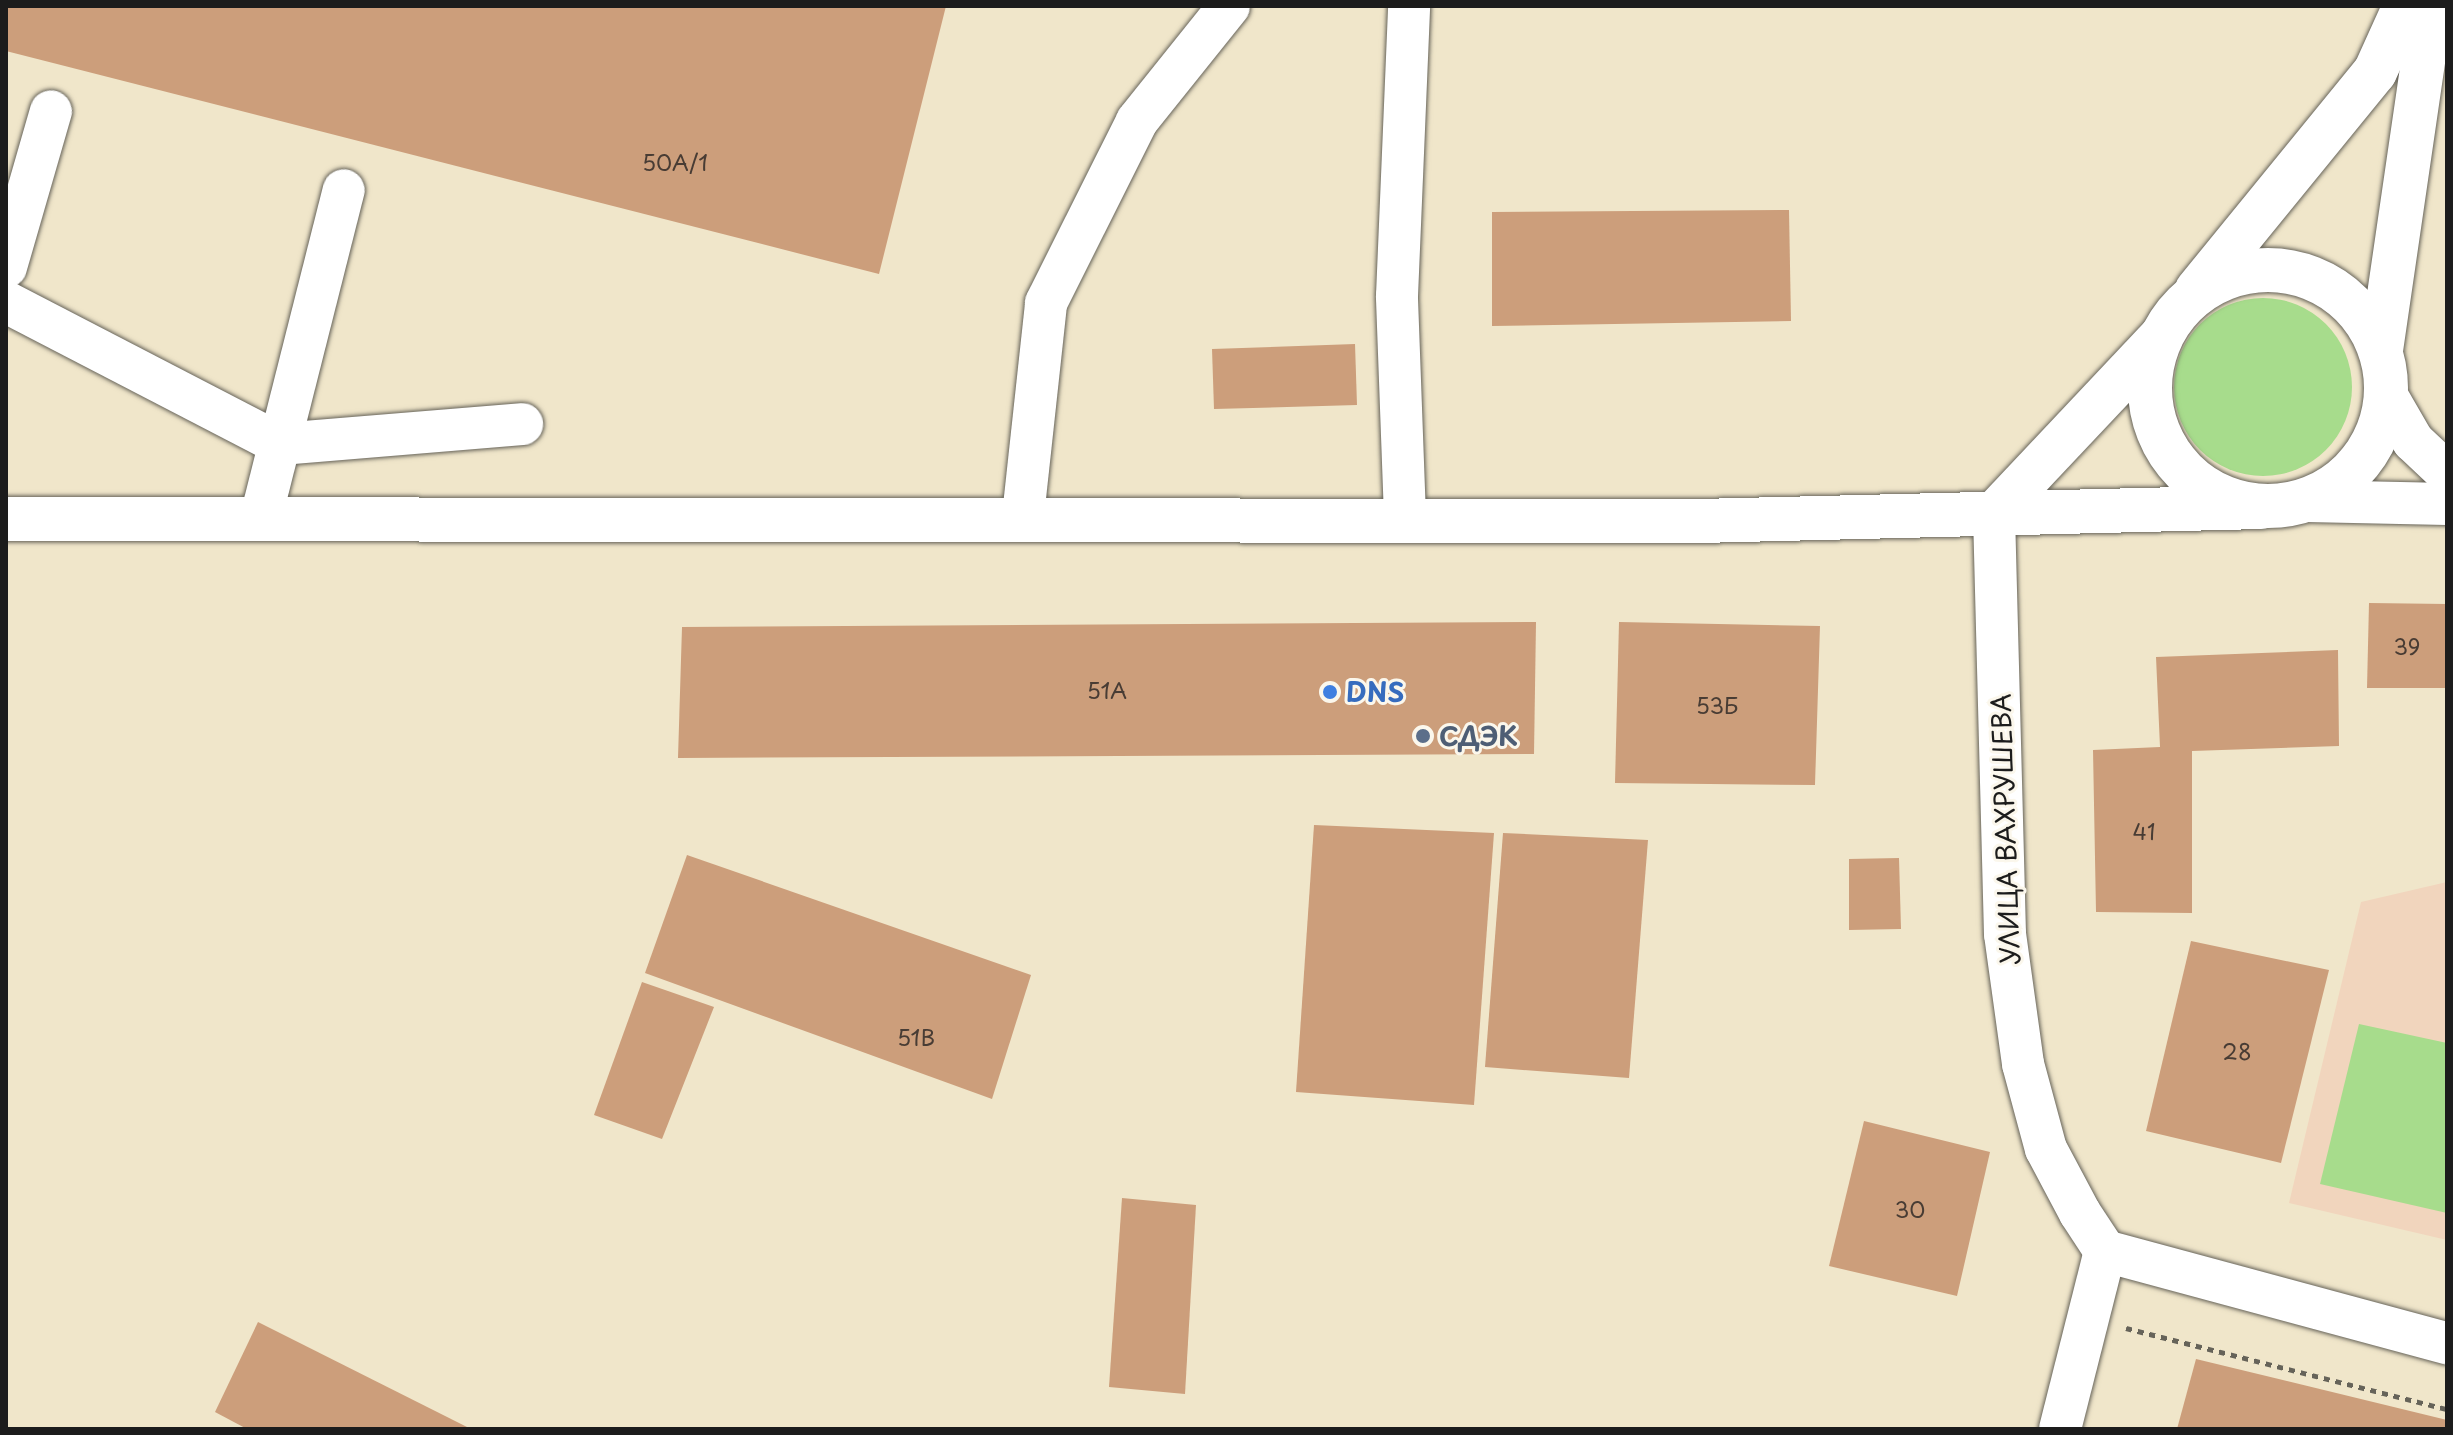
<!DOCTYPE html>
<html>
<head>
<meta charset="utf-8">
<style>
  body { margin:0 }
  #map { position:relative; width:2453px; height:1435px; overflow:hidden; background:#f0e6ca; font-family:"Playpen Sans",sans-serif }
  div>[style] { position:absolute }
  .built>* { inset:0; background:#f1d5bd }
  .green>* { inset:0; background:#a7dc8c }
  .round { border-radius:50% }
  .building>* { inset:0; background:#cc9e7b }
  .path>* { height:5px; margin-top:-2.5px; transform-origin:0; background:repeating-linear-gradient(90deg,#666359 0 6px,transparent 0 12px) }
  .roads { filter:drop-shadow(0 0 2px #666359) drop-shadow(0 0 2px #666359) }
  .minor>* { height:42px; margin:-21px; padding:0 21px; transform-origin:21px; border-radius:21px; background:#fff }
  .major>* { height:44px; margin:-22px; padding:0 22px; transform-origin:22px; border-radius:22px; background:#fff }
  .major>.ring { margin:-22px; padding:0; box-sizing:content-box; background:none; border:44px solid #fff; border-radius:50% }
  .dots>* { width:22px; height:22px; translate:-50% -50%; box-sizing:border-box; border:4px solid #fbf7ec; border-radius:50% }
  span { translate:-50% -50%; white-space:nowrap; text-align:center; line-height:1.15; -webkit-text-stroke:6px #fbf7ec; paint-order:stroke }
  .number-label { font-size:22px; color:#483c34 }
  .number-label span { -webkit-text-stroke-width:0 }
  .shop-label { font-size:26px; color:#366cbe; font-weight:700 }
  .left { translate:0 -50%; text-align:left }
  .service-label { font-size:26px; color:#4e5e75; font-weight:700 }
  .street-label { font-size:26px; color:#1c1c1c }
  .frame { position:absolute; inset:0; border:8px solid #1c1c1c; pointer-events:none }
</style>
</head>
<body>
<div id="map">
  <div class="built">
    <div style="clip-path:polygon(2447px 882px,2447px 1240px,2289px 1203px,2361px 902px)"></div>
  </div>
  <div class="green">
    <div class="round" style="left:2174px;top:298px;width:178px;height:178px"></div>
    <div style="clip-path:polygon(2359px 1024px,2447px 1043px,2447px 1213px,2320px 1184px)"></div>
  </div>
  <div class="building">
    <div style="clip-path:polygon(6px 6px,946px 6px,879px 274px,6px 51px)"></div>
    <div style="clip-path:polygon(1789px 210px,1791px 321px,1492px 326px,1492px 212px)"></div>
    <div style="clip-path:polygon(1355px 344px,1357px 405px,1214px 409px,1212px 349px)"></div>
    <div style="clip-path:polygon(2369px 603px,2447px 604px,2447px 688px,2367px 688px)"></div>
    <div style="clip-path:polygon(1536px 622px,1534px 754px,678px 758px,682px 627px)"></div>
    <div style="clip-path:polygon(1619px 622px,1820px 626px,1815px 785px,1615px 783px)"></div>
    <div style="clip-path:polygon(2338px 650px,2339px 746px,2192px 751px,2192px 913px,2096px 912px,2093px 750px,2160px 747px,2156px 657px)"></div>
    <div style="clip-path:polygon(1314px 825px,1494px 833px,1474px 1105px,1296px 1092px)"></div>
    <div style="clip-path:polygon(1503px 833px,1648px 840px,1629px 1078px,1485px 1067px)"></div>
    <div style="clip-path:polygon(687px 855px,1031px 975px,992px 1099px,645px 973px)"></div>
    <div style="clip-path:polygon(1899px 858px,1901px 929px,1849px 930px,1849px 859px)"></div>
    <div style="clip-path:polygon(2191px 941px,2329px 970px,2281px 1163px,2146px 1131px)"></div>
    <div style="clip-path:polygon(642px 982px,714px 1007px,662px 1139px,594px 1115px)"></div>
    <div style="clip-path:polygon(1864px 1121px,1990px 1152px,1957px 1296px,1829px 1266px)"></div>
    <div style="clip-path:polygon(1122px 1198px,1196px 1205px,1185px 1394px,1109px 1387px)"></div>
    <div style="clip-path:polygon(258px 1322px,471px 1429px,247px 1429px,215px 1412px)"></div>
    <div style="clip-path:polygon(2196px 1359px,2447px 1420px,2447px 1429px,2177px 1429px)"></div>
  </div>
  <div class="path">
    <div style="left:2126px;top:1328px;width:331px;rotate:14.2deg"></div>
  </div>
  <div class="roads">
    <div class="minor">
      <div style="left:6px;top:267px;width:162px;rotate:-73.9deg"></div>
      <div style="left:6px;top:302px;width:309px;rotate:27.4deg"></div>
      <div style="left:280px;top:444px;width:243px;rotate:-4.7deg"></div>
      <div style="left:2387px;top:396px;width:52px;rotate:60deg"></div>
      <div style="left:2413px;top:441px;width:47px;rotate:43.3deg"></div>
      <div style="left:2307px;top:501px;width:140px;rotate:1.2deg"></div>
      <div style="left:1994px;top:514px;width:420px;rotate:88.5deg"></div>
      <div style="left:2005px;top:934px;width:131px;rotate:82.1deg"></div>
      <div style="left:2023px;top:1064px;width:88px;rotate:74.9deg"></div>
      <div style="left:2046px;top:1149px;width:72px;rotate:62deg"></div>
      <div style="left:2080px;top:1213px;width:45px;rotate:56.7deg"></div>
      <div style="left:2105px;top:1251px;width:354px;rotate:15.1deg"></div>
      <div style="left:1023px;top:516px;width:214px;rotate:-83.8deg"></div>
      <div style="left:1046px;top:303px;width:203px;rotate:-63.4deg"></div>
      <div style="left:1137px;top:121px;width:147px;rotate:-51.3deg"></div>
      <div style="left:261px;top:517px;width:337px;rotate:-75.8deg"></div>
      <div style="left:1405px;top:517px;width:221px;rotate:-92.1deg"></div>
      <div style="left:1397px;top:296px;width:290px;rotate:-87.6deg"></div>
      <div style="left:2060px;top:1429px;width:184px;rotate:-75.8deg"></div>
    </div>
    <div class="major">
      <div class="ring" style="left:2150px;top:270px;width:192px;height:192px"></div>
      <div style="left:2197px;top:290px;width:281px;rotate:-50.8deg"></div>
      <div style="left:2375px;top:72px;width:72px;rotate:-65.6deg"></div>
      <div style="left:2381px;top:350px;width:348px;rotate:-81.7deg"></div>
      <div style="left:1994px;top:514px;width:242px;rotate:-46.7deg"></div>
      <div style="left:6px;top:519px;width:1694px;rotate:0.07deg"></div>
      <div style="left:1700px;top:521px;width:561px;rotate:-1.43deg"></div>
    </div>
  </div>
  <div class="dots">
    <div style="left:1330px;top:692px;background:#3f7fe0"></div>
    <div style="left:1423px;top:736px;background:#5c6f8a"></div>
  </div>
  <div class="number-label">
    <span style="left:675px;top:162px">50А/1</span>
    <span style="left:2407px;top:646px">39</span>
    <span style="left:1107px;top:690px">51А</span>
    <span style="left:1717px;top:705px">53Б</span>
    <span style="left:2144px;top:831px">41</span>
    <span style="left:916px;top:1037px">51В</span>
    <span style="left:2237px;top:1051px">28</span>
    <span style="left:1910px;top:1209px">30</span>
  </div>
  <div class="shop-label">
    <span class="left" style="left:1346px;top:692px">DNS</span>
  </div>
  <div class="service-label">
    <span class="left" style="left:1439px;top:736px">СДЭК</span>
  </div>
  <div class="street-label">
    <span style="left:2005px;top:829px;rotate:-92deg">УЛИЦА ВАХРУШЕВА</span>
  </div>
  <div class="frame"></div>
</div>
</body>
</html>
